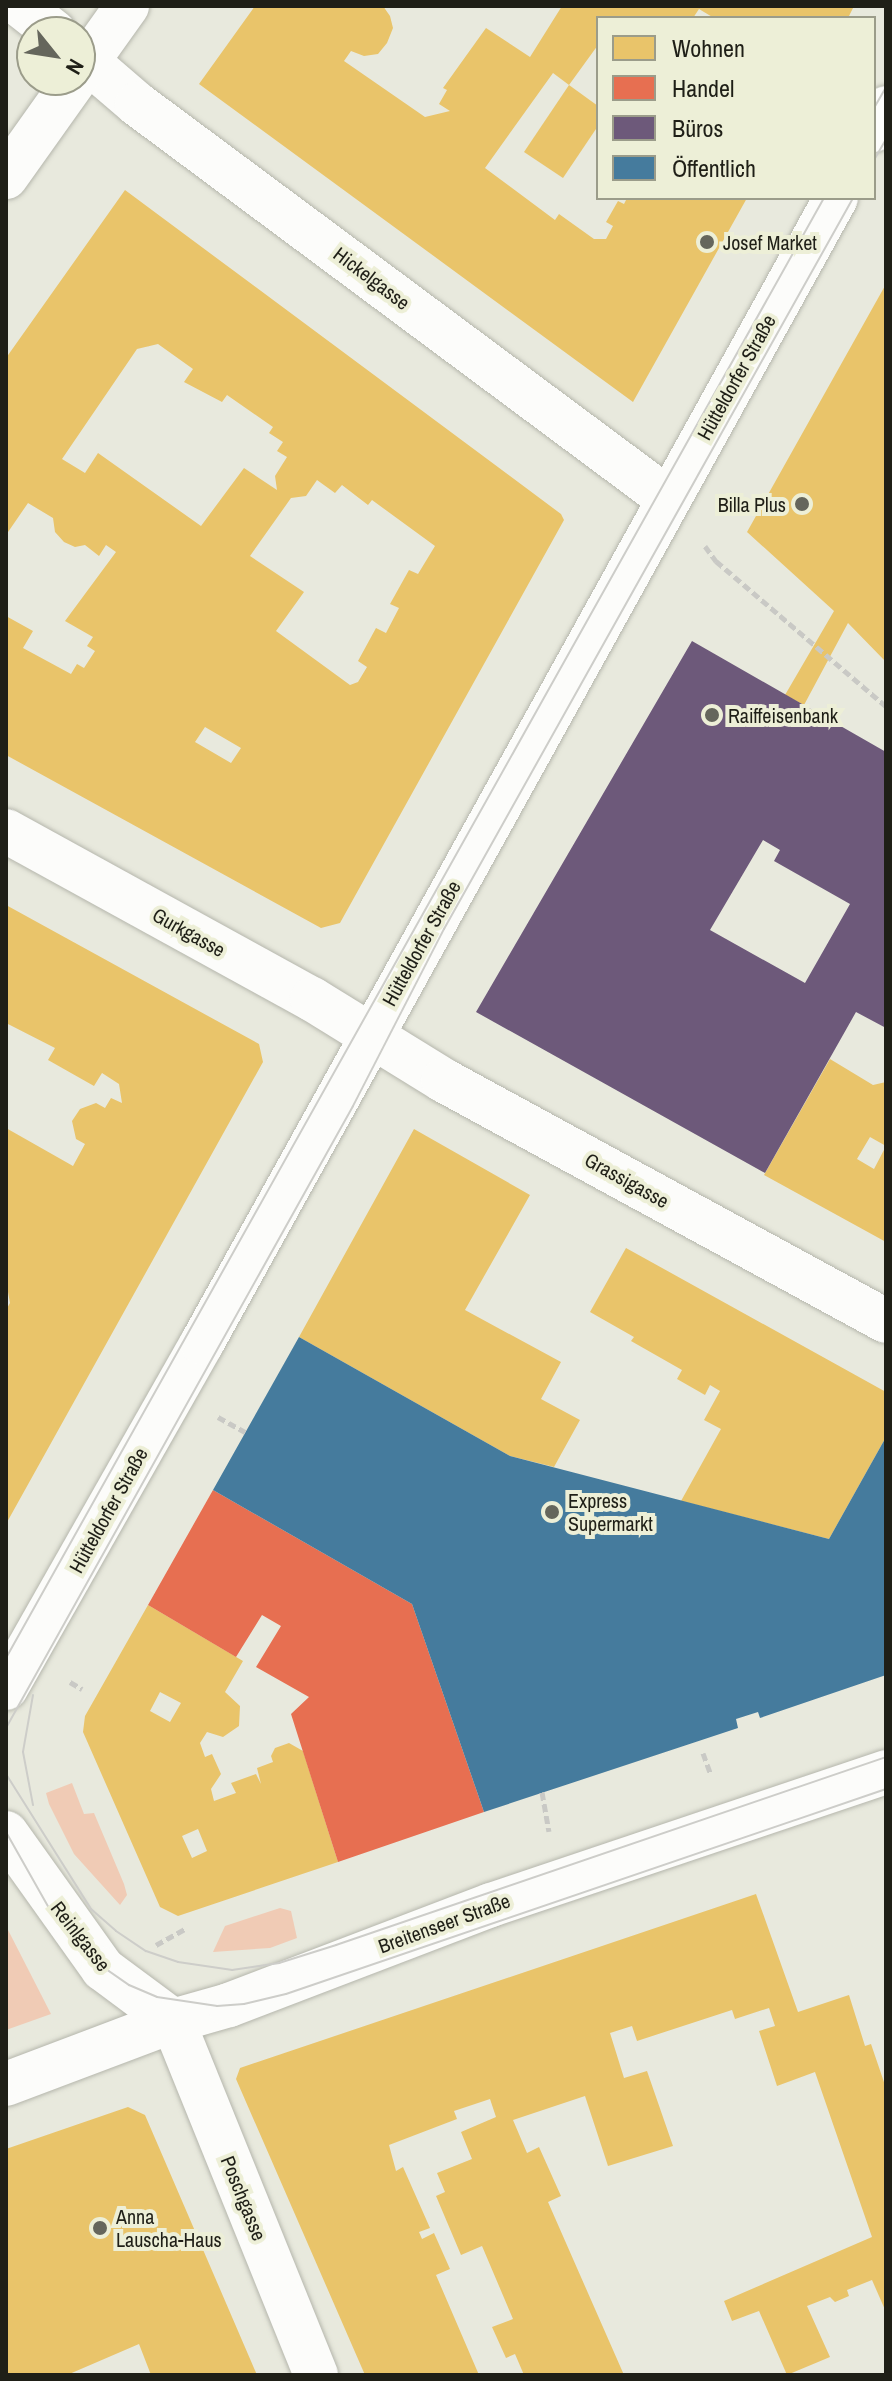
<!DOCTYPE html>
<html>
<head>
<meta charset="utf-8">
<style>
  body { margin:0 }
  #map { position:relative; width:892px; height:2381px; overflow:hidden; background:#e8e9dd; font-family:"Archivo Narrow",sans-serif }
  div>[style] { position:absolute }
  .green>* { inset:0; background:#f0cbb5 }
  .homes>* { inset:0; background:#e9c46a }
  .shops>* { inset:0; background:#e76f51 }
  .offices>* { inset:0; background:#6d597a }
  .public>* { inset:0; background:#457b9d }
  .path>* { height:5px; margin-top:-2.5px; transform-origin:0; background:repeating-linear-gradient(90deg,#c9c9c5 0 8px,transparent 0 12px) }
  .roads { filter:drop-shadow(0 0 2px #b5b6ac) drop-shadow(0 0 2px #b5b6ac) }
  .minor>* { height:44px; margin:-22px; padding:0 22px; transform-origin:22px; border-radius:22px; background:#fcfcfa }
  .major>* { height:44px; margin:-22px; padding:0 22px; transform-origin:22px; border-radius:22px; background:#fcfcfa }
  .tram>* { height:2px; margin:-1px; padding:0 1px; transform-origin:1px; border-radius:1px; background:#cdcdc9 }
  .dots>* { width:22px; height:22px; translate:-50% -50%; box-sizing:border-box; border:4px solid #edefd7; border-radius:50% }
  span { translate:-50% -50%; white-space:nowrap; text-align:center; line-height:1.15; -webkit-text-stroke:8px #edefd7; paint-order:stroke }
  .poi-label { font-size:20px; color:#1f1f17 }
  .left { translate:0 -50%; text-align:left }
  .right { translate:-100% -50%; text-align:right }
  .street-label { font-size:20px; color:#1f1f17 }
  .frame { position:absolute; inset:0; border:8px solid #1f1f17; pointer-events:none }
  .legend { position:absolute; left:596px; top:16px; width:280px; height:184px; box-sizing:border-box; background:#edefd7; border:2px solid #9b9c8a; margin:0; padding:10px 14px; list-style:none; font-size:24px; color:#1f1f17 }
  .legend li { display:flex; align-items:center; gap:16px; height:40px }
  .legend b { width:40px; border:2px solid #9b9c8a }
  .north { position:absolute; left:16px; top:16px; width:80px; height:80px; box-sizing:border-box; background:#edefd7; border:2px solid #9b9c8a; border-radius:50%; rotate:120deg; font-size:22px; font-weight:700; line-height:32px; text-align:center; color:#1f1f17 }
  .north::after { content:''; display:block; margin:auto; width:28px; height:36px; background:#65665c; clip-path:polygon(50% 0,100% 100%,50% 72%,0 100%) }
</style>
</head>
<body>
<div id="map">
  <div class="green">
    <div style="clip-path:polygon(72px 1783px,84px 1814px,94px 1813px,124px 1884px,127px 1895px,120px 1905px,74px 1854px,49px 1804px,46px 1793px)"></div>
    <div style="clip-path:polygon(280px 1908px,291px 1911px,297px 1938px,270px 1948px,213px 1952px,225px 1926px)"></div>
    <div style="clip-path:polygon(6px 1926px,51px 2014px,6px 2030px)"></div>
  </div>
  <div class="homes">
    <div style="clip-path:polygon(255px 6px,383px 6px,390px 16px,393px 28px,387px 43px,378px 54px,364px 56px,351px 51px,344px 61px,425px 117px,450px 111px,439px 104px,447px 90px,443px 88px,486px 28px,530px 57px,562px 6px,854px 6px,848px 18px,714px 18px,699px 9px,693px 18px,598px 18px,598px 45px,569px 85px,553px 73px,485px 168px,555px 220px,559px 214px,594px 239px,606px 239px,613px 226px,606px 222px,618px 201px,624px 204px,627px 198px,747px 198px,633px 402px,199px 84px)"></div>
    <div style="clip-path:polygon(569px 85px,598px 106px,598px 126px,563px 178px,524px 152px)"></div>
    <div style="clip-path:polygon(evenodd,125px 190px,561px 514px,564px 520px,340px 923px,321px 928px,6px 755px,6px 616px,33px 631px,23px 648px,71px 674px,77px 664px,84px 668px,95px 651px,87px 646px,93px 637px,65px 621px,116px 552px,106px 545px,99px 556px,85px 545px,75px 547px,64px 542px,55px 532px,53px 518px,28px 503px,6px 535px,6px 358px,125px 190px,158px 344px,193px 369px,184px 382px,222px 402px,227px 395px,273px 427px,269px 433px,283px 442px,277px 451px,287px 457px,275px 476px,277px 490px,244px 468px,201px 526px,98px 453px,85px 473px,62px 459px,137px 349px,158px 344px,125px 190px,317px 480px,335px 493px,342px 485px,368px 505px,372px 500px,435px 546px,418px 574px,409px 570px,390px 604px,399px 608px,386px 633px,376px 628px,358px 661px,367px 667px,358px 682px,350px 685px,276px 631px,304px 592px,250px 556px,291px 498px,306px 496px,317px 480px,125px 190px,205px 727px,241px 748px,231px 763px,195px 742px,205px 727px)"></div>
    <div style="clip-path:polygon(886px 284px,886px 662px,848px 623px,804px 705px,785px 695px,834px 611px,747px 532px)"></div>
    <div style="clip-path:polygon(6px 905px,259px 1044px,263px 1062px,6px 1524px,6px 1310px,10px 1303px,8px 1292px,6px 1296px,6px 1128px,73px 1166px,85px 1144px,76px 1139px,72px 1121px,80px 1109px,96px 1103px,105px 1108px,111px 1098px,122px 1103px,119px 1084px,102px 1073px,94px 1086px,48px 1060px,55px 1048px,6px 1023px)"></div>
    <div style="clip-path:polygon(evenodd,830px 1059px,873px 1085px,886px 1082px,886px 1242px,764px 1175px,830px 1059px,870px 1137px,886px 1146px,874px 1169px,857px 1159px,870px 1137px)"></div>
    <div style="clip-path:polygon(414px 1129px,530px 1195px,465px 1310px,561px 1362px,541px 1399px,580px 1420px,554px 1467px,510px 1456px,299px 1337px)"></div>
    <div style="clip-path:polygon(626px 1248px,886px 1392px,886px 1437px,829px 1539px,681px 1501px,721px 1429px,704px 1420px,720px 1391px,710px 1385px,705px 1395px,677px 1379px,682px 1370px,631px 1341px,634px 1337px,590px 1312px)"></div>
    <div style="clip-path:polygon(evenodd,148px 1605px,243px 1661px,225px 1692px,240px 1706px,239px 1726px,223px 1737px,207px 1732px,200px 1743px,205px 1757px,212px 1754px,221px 1774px,211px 1789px,214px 1801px,236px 1793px,231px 1783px,256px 1774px,261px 1784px,257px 1768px,273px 1762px,271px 1756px,275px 1748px,289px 1743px,303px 1751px,338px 1862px,178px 1916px,160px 1907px,83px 1732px,85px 1716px,148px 1605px,160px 1692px,181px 1703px,170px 1722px,150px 1711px,160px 1692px,148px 1605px,198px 1829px,207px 1851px,192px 1858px,182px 1836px,198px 1829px)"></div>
    <div style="clip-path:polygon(756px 1894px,798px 2012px,849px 1995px,865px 2046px,871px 2044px,886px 2088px,886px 2312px,872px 2280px,847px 2290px,849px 2296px,835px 2302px,830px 2297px,807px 2306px,830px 2357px,787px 2375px,759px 2311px,732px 2321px,724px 2301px,872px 2237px,815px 2072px,777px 2086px,759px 2031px,775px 2026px,769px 2008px,735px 2019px,732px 2010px,637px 2041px,632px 2026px,610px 2033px,624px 2078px,647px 2071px,673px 2146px,608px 2166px,585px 2096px,513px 2120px,527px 2153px,539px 2147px,561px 2196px,548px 2202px,624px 2375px,524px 2375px,515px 2354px,506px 2358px,492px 2327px,513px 2319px,482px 2246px,461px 2255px,436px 2196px,445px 2192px,437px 2173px,472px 2159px,461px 2132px,496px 2117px,490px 2099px,454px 2111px,457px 2119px,389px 2145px,396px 2171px,403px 2167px,430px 2228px,419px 2232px,422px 2239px,434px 2233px,450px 2269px,436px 2275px,479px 2375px,365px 2375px,236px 2079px,240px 2068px)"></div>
    <div style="clip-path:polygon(128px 2107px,145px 2115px,257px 2375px,151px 2375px,139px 2344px,67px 2375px,6px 2375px,6px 2149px)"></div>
  </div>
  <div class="shops">
    <div style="clip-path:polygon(213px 1490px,412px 1604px,484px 1812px,338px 1862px,291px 1714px,309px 1697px,256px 1667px,281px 1626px,262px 1615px,236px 1657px,148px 1605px)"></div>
  </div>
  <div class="offices">
    <div style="clip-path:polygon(evenodd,692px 641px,886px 752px,886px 1028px,856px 1012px,765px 1173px,476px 1012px,692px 641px,763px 840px,780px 850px,774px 861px,850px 904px,805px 983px,710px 930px,763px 840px)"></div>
  </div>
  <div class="public">
    <div style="clip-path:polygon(299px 1337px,510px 1456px,829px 1539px,886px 1437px,886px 1675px,760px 1718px,758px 1712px,736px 1719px,738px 1728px,484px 1812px,412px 1604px,213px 1490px)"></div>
  </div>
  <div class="path">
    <div style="left:705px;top:546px;width:19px;rotate:54deg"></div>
    <div style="left:716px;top:561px;width:223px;rotate:40.5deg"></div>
    <div style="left:218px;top:1417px;width:31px;rotate:29deg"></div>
    <div style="left:70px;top:1682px;width:14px;rotate:30deg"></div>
    <div style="left:703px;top:1753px;width:23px;rotate:70deg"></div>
    <div style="left:542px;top:1792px;width:40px;rotate:80deg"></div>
    <div style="left:156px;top:1945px;width:35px;rotate:-29deg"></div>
  </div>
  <div class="roads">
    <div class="minor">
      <div style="left:21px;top:6px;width:42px;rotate:38.2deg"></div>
      <div style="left:80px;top:55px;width:75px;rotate:40.7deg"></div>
      <div style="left:137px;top:104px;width:660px;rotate:36.63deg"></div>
      <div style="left:80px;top:72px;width:81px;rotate:-54.5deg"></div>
      <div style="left:6px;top:177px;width:119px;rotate:-54.6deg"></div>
      <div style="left:6px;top:831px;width:349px;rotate:28.8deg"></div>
      <div style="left:312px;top:999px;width:154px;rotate:31.7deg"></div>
      <div style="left:443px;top:1080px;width:504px;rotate:28.55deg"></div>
      <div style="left:6px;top:1833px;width:167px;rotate:54.5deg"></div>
      <div style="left:103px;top:1969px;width:87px;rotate:36.6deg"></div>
      <div style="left:173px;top:2021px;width:382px;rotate:68deg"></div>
      <div style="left:6px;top:2084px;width:178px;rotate:-20.7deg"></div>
      <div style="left:173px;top:2021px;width:58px;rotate:-15.9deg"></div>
      <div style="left:229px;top:2005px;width:280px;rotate:-20.9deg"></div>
      <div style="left:491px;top:1905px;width:417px;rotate:-18.6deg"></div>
    </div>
    <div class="major">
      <div style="left:874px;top:130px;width:25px;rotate:-61deg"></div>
      <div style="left:6px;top:1688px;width:397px;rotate:-60.4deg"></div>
      <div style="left:202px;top:1343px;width:1309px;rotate:-61.03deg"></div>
    </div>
  </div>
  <div class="tram">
    <div style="left:874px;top:108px;width:24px;rotate:-60deg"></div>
    <div style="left:874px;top:160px;width:24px;rotate:-60deg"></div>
    <div style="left:6px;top:1658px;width:1674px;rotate:-60.74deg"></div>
    <div style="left:33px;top:1695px;width:58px;rotate:100deg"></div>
    <div style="left:23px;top:1752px;width:54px;rotate:79.3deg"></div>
    <div style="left:6px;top:1728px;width:712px;rotate:-60.84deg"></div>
    <div style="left:353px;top:1106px;width:199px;rotate:-62.8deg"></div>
    <div style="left:444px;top:929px;width:838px;rotate:-60.77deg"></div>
    <div style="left:6px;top:1774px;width:160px;rotate:57.8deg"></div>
    <div style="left:91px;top:1909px;width:33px;rotate:41deg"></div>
    <div style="left:116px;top:1931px;width:36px;rotate:34deg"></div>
    <div style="left:146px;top:1951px;width:34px;rotate:19deg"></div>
    <div style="left:178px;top:1962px;width:55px;rotate:8.4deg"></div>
    <div style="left:232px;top:1970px;width:48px;rotate:-8.5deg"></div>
    <div style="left:279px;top:1963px;width:60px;rotate:-17.5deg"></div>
    <div style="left:336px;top:1945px;width:581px;rotate:-18.87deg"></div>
    <div style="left:6px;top:1832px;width:103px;rotate:60.5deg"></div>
    <div style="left:57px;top:1922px;width:52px;rotate:46.5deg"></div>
    <div style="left:93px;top:1960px;width:44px;rotate:34.8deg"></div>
    <div style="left:129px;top:1985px;width:30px;rotate:23deg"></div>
    <div style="left:157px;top:1997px;width:61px;rotate:8.5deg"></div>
    <div style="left:217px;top:2006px;width:27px;rotate:-4deg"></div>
    <div style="left:244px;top:2004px;width:43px;rotate:-13.4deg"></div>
    <div style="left:286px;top:1994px;width:634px;rotate:-18.86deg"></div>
  </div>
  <div class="dots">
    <div style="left:707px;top:242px;background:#65665c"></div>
    <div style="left:802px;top:504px;background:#65665c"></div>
    <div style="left:712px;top:715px;background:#65665c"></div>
    <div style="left:552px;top:1512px;background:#65665c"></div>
    <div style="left:100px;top:2228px;background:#65665c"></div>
  </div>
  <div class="poi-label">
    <span class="left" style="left:723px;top:242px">Josef Market</span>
    <span class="right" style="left:786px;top:504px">Billa Plus</span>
    <span class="left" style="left:728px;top:715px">Raiffeisenbank</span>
    <span class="left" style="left:568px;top:1512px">Express<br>Supermarkt</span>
    <span class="left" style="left:116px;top:2228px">Anna<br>Lauscha-Haus</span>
  </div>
  <div class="street-label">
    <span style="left:372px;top:278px;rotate:37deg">Hickelgasse</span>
    <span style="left:736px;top:377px;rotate:-61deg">Hütteldorfer Straße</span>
    <span style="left:189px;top:932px;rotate:29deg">Gurkgasse</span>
    <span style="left:421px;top:943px;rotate:-61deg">Hütteldorfer Straße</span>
    <span style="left:627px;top:1180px;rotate:29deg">Grassigasse</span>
    <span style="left:108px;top:1510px;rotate:-61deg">Hütteldorfer Straße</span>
    <span style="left:444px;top:1923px;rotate:-20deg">Breitenseer Straße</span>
    <span style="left:81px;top:1936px;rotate:52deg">Reinlgasse</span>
    <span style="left:244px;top:2198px;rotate:68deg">Poschgasse</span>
  </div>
  <div class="frame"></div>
  <ul class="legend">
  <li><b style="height:22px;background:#e9c46a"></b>Wohnen</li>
  <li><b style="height:22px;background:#e76f51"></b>Handel</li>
  <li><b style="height:22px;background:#6d597a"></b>Büros</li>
  <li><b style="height:22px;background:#457b9d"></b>Öffentlich</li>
  </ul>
  <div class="north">N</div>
</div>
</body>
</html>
